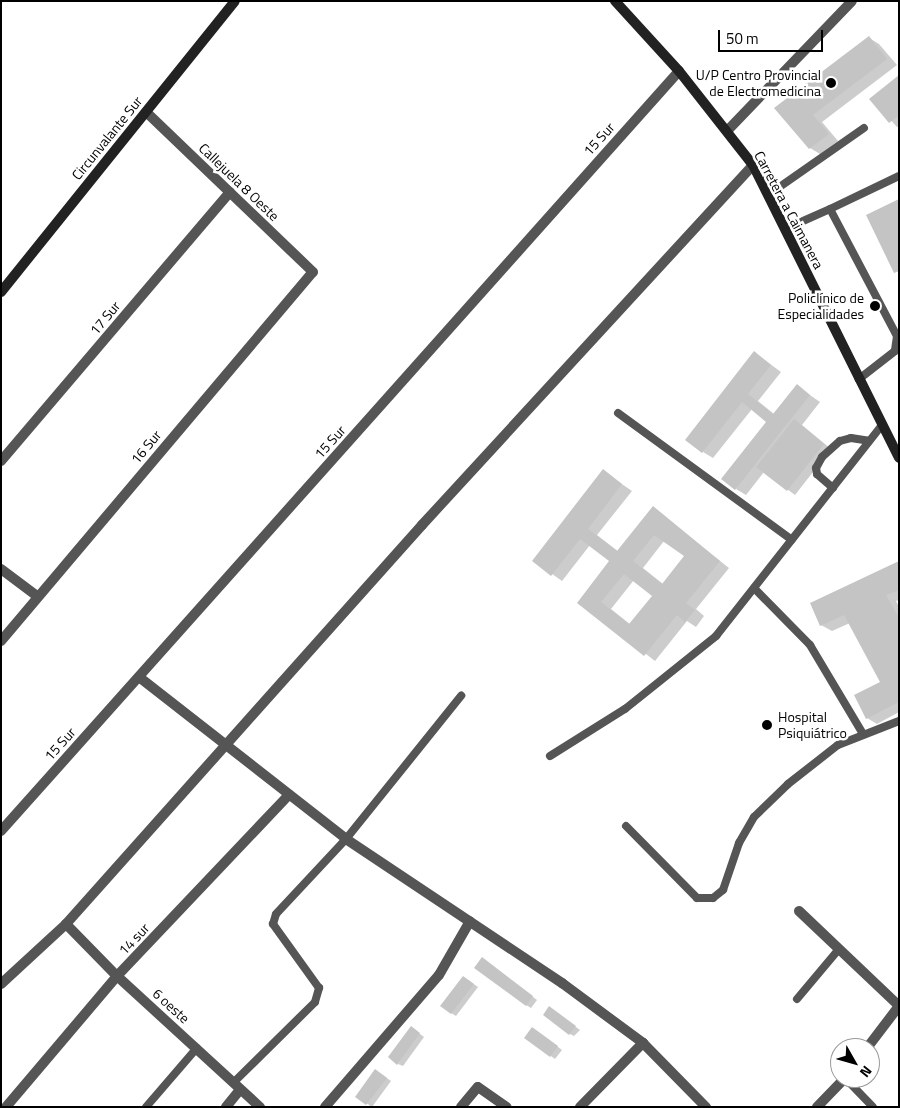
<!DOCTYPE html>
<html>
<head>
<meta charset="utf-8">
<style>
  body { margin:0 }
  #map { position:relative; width:900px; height:1108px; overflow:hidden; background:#fff; font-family:"Titillium Web",sans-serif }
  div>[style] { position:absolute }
  .shadow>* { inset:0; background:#0003 }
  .building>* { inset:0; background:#c4c4c4 }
  .service>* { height:8px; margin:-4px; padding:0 4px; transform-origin:4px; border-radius:4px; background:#555 }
  .minor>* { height:10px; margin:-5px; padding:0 5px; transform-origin:5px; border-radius:5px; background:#555 }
  .secondary>* { height:10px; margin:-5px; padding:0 5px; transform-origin:5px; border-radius:5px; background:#222 }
  .dots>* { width:14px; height:14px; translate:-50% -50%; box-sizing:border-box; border:2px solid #fff; border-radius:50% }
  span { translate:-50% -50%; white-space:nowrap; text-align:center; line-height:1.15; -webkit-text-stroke:5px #fff; paint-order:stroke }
  .poi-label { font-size:14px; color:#000 }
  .right { translate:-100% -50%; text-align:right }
  .left { translate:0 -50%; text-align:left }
  .street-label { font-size:14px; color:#000 }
  .frame { position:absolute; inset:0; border:2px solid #000; pointer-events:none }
  .north { position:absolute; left:830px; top:1038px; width:50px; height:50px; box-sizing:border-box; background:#fff; border:1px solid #999; border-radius:50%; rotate:128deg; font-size:14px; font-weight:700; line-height:20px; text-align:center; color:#000 }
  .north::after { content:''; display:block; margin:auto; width:18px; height:22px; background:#000; clip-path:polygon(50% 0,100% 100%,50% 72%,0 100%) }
  .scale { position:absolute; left:718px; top:30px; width:105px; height:22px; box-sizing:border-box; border:2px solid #000; border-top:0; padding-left:6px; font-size:15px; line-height:18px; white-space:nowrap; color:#000; -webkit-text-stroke:4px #fff; paint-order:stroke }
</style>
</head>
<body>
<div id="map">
  <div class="shadow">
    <div style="clip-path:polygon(869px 38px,879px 44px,897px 65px,822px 122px,838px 141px,820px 154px,810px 148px,776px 108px)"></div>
    <div style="clip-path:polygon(899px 77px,899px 126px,897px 127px,871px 99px)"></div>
    <div style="clip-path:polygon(755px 353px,781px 372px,758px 401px,774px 414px,797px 386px,820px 402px,802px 425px,831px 449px,795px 495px,764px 472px,746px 495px,736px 489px,768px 422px,752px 409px,713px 458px,703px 452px)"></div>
    <div style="clip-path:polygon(evenodd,603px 471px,632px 491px,597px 535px,619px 552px,653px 508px,729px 568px,696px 609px,704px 616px,696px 627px,687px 621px,655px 661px,579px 602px,611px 561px,590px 545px,562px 581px,534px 561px,603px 471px,664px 541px,685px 556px,663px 584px,643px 568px,664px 541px,603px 471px,634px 580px,654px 596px,631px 625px,611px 609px,634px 580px)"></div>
    <div style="clip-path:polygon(899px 562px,899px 600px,896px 601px,899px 607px,899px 712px,877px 724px,867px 718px,882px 682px,850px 623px,832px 631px,821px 625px)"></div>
    <div style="clip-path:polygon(487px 962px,537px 1000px,531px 1008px,526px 1005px)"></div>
    <div style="clip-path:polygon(468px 980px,478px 987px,456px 1016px,451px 1013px)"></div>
    <div style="clip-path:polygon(554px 1011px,580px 1030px,574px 1036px,570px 1034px)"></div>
    <div style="clip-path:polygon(416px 1031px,424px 1037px,403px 1066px,398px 1064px)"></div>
    <div style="clip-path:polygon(537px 1031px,562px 1050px,555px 1059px,526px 1038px)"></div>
    <div style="clip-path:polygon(380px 1073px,391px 1081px,372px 1107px,357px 1096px)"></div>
  </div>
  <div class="building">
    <div style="clip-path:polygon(869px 36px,887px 59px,813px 115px,829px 134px,809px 149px,774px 108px)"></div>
    <div style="clip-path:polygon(899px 75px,899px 115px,889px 123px,869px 99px)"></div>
    <div style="clip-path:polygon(899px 199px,899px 271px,894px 273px,866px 215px)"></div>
    <div style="clip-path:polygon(754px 351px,771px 365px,748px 394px,773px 414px,797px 384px,810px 395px,735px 490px,721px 479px,766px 422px,742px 402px,702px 453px,685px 440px)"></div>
    <div style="clip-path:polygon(794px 419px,824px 444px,787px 491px,756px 467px)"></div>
    <div style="clip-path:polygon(evenodd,603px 469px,622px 484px,588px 529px,617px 551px,653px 506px,720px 561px,686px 603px,695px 610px,685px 622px,677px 615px,644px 656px,577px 603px,609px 561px,580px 539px,551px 576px,532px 561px,603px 469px,654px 535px,684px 556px,662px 584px,633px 561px,654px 535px,603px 469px,624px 574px,652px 596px,629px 624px,601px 602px,624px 574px)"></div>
    <div style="clip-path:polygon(899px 561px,899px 590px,886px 595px,899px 618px,899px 702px,866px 719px,854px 695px,880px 682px,844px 615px,820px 626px,810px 603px)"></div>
    <div style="clip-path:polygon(482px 957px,533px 996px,526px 1006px,474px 968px)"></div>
    <div style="clip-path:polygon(463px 976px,474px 984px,451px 1014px,440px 1006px)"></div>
    <div style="clip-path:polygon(549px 1006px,576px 1026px,569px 1035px,543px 1015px)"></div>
    <div style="clip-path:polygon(411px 1026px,420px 1033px,397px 1065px,388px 1057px)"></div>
    <div style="clip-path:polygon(532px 1027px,558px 1046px,550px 1057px,524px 1038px)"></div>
    <div style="clip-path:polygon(375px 1069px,387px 1078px,366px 1105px,355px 1097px)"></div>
  </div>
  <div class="service">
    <div style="left:768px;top:195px;width:117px;rotate:-34.9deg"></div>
    <div style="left:830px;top:209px;width:76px;rotate:-25.6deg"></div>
    <div style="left:785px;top:229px;width:49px;rotate:-24deg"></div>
    <div style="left:830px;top:209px;width:144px;rotate:62.2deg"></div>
    <div style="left:897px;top:336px;width:15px;rotate:98deg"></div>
    <div style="left:895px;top:351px;width:46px;rotate:142.1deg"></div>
    <div style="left:618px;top:413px;width:215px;rotate:36.1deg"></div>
    <div style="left:833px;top:488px;width:21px;rotate:-139deg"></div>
    <div style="left:817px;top:474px;width:6px;rotate:-99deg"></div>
    <div style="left:816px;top:468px;width:13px;rotate:-61deg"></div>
    <div style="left:822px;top:457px;width:24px;rotate:-42deg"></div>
    <div style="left:840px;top:441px;width:11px;rotate:-15deg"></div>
    <div style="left:851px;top:438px;width:18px;rotate:9deg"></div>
    <div style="left:754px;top:588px;width:80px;rotate:45.5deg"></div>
    <div style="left:810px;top:645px;width:104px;rotate:59.2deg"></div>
    <div style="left:550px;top:756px;width:89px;rotate:-32.1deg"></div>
    <div style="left:625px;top:709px;width:117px;rotate:-38.7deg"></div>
    <div style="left:716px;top:636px;width:268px;rotate:-51.8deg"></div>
    <div style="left:626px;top:826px;width:101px;rotate:45.4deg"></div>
    <div style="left:697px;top:898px;width:16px"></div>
    <div style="left:713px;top:898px;width:13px;rotate:-39deg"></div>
    <div style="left:723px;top:890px;width:50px;rotate:-71.2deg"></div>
    <div style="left:739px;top:843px;width:30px;rotate:-60deg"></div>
    <div style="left:754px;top:817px;width:47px;rotate:-44.1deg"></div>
    <div style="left:788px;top:784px;width:63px;rotate:-38deg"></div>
    <div style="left:838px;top:745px;width:66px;rotate:-21.5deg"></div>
    <div style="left:797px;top:999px;width:65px;rotate:-50deg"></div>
    <div style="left:845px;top:1078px;width:40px;rotate:46deg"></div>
    <div style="left:233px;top:1083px;width:115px;rotate:-44.6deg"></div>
    <div style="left:315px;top:1002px;width:15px;rotate:-74deg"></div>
    <div style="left:319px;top:988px;width:79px;rotate:-125.7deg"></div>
    <div style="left:273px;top:924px;width:10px;rotate:-73deg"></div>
    <div style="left:276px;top:914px;width:103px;rotate:-47deg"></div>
    <div style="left:346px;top:839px;width:184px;rotate:-51.2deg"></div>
    <div style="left:146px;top:1107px;width:78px;rotate:-49.2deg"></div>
  </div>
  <div class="minor">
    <div style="left:727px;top:131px;width:180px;rotate:-46.1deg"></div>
    <div style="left:1px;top:461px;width:353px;rotate:-49.6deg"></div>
    <div style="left:1px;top:569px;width:45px;rotate:36.9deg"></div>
    <div style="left:1px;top:641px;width:483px;rotate:-49.8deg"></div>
    <div style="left:313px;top:272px;width:231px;rotate:-136.2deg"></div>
    <div style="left:139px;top:677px;width:263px;rotate:38deg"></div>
    <div style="left:346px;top:839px;width:260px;rotate:33.7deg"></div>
    <div style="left:562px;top:983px;width:101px;rotate:36.5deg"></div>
    <div style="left:643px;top:1043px;width:90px;rotate:45.5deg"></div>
    <div style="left:1px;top:831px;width:1018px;rotate:-48.26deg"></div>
    <div style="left:799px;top:911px;width:138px;rotate:43.5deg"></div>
    <div style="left:66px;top:924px;width:73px;rotate:45.6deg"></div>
    <div style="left:117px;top:976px;width:194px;rotate:42.5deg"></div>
    <div style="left:1px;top:984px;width:88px;rotate:-42.7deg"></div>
    <div style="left:66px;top:924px;width:535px;rotate:-48.26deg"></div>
    <div style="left:422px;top:525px;width:489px;rotate:-47.4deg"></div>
    <div style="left:867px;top:1048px;width:53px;rotate:-52.7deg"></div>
    <div style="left:6px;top:1107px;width:172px;rotate:-49.7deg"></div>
    <div style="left:117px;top:976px;width:250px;rotate:-46.5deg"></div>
    <div style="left:226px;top:1107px;width:22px;rotate:-51deg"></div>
    <div style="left:325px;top:1107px;width:174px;rotate:-49.2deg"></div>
    <div style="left:439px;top:975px;width:62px;rotate:-60.1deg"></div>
    <div style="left:461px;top:1107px;width:26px;rotate:-50deg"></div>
    <div style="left:478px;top:1087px;width:35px;rotate:35deg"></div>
    <div style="left:580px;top:1107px;width:90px;rotate:-45.5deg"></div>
    <div style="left:817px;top:1107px;width:40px;rotate:-46deg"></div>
  </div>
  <div class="secondary">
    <div style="left:615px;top:1px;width:95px;rotate:47.6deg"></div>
    <div style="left:679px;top:71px;width:120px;rotate:51.8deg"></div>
    <div style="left:753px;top:165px;width:327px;rotate:63.5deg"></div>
    <div style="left:1px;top:292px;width:373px;rotate:-51.2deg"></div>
  </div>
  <div class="dots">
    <div style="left:831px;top:83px;background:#000"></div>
    <div style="left:875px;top:306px;background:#000"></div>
    <div style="left:767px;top:725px;background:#000"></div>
  </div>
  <div class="poi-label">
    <span class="right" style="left:821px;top:83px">U/P Centro Provincial<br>de Electromedicina</span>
    <span class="right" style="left:864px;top:306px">Policlínico de<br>Especialidades</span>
    <span class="left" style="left:778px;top:725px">Hospital<br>Psiquiátrico</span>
  </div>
  <div class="street-label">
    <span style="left:107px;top:138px;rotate:-51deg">Circunvalante Sur</span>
    <span style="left:599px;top:139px;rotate:-48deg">15 Sur</span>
    <span style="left:239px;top:182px;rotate:44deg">Callejuela 8 Oeste</span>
    <span style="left:789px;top:210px;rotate:62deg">Carretera a Caimanera</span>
    <span style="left:105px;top:318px;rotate:-50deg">17 Sur</span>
    <span style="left:330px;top:442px;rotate:-48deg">15 Sur</span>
    <span style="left:146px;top:447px;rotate:-50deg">16 Sur</span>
    <span style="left:60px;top:744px;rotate:-48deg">15 Sur</span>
    <span style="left:134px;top:939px;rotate:-47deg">14 sur</span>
    <span style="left:171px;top:1006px;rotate:42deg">6 oeste</span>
  </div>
  <div class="frame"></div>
  <div class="north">N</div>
  <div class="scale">50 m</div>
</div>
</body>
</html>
